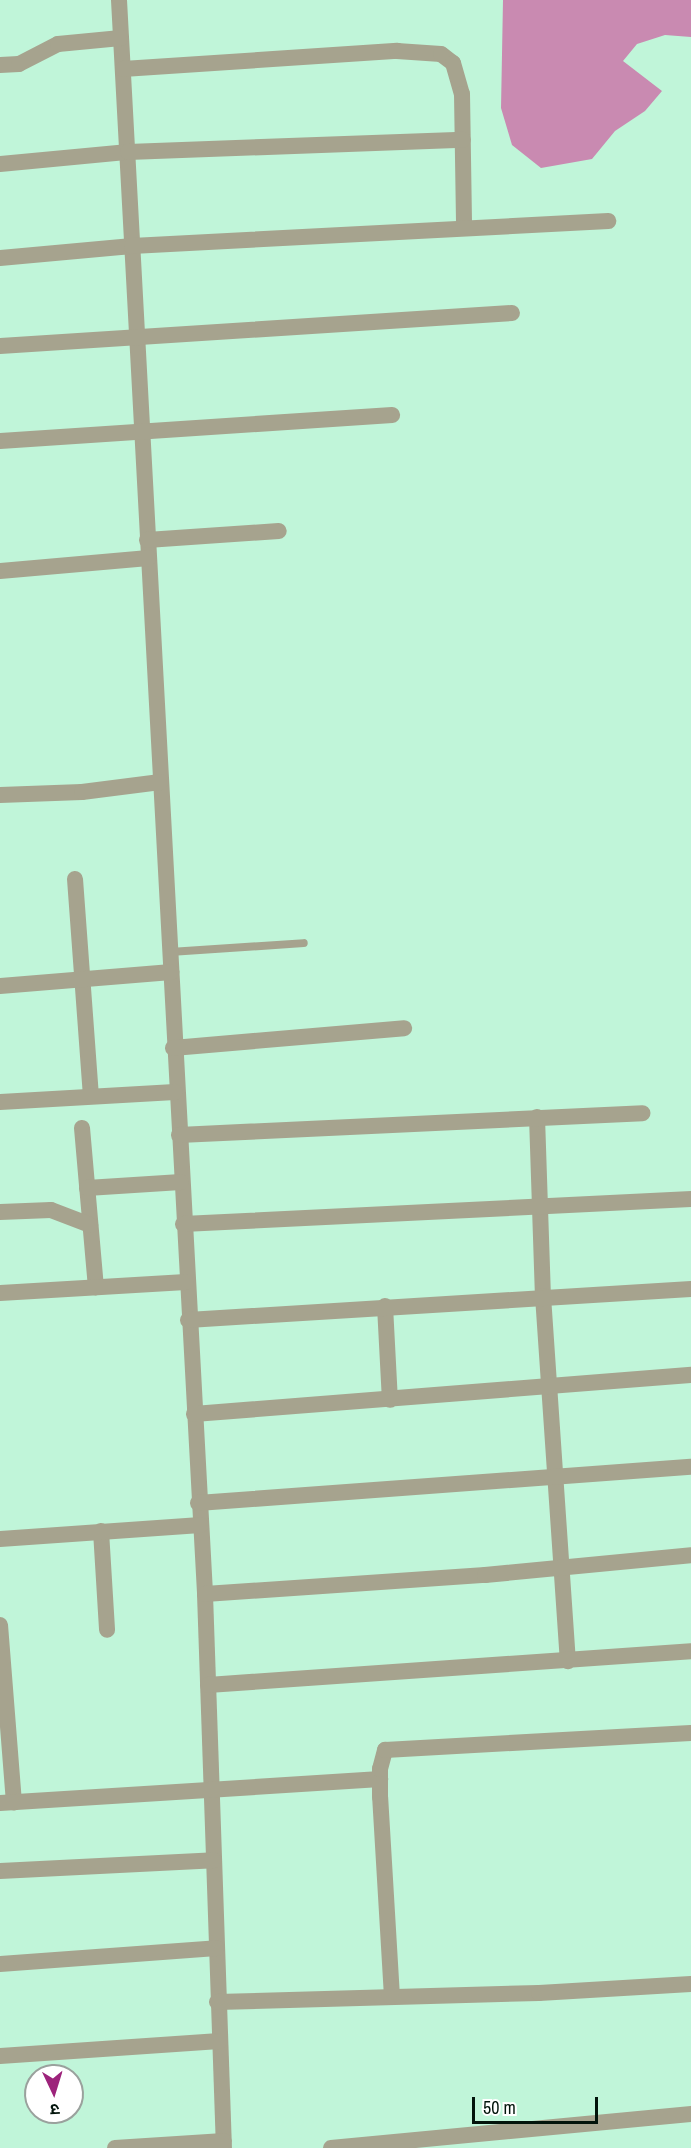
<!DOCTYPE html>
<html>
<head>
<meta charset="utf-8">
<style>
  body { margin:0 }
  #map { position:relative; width:691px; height:2148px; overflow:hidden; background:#c0f5d9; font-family:"Archivo Narrow","Noto Sans Devanagari",sans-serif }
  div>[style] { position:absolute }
  .water>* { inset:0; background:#c98ab1 }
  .lane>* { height:8px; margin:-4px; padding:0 4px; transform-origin:4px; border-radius:4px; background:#a6a38e }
  .street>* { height:16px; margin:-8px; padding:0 8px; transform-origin:8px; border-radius:8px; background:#a6a38e }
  span { translate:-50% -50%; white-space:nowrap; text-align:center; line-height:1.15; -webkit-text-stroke:4.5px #fff; paint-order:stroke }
  .north { position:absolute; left:24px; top:2064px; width:60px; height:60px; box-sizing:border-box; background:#fff; border:2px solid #9aa19d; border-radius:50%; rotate:176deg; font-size:16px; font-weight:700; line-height:24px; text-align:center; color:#02140b }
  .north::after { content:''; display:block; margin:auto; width:21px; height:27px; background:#9d237b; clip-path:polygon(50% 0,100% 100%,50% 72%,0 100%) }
  .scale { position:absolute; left:472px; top:2097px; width:126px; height:27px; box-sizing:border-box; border:3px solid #02140b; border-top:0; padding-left:8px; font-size:18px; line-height:21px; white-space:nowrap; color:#02140b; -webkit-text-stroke:4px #fff; paint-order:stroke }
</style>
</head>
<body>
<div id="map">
  <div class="water">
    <div style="clip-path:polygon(503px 0,691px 0,691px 37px,665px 35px,637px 44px,623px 61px,662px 91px,645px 111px,615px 131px,592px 159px,541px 168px,512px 145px,501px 108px)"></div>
  </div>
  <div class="lane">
    <div style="left:170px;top:952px;width:134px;rotate:-3.8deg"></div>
  </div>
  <div class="street">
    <div style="left:119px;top:0;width:1596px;rotate:86.91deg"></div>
    <div style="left:205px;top:1594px;width:554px;rotate:88.04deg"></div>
    <div style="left:0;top:65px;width:19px;rotate:-3deg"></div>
    <div style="left:19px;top:64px;width:44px;rotate:-27.1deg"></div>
    <div style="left:58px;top:44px;width:63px;rotate:-5.4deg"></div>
    <div style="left:123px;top:69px;width:275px;rotate:-3.8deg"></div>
    <div style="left:397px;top:51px;width:44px;rotate:3.9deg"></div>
    <div style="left:441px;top:54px;width:15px;rotate:37deg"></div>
    <div style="left:453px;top:63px;width:32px;rotate:74deg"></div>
    <div style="left:462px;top:94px;width:134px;rotate:89.1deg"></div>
    <div style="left:0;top:164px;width:129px;rotate:-5.4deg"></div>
    <div style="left:128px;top:152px;width:335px;rotate:-2.1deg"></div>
    <div style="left:0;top:258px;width:133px;rotate:-5.2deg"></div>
    <div style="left:132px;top:246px;width:477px;rotate:-3deg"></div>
    <div style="left:0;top:346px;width:513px;rotate:-3.69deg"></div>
    <div style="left:0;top:441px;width:393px;rotate:-3.8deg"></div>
    <div style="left:147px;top:540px;width:132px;rotate:-3.9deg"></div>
    <div style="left:0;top:571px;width:149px;rotate:-5deg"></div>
    <div style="left:0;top:795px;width:82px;rotate:-2.1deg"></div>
    <div style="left:82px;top:792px;width:79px;rotate:-7.3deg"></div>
    <div style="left:75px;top:879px;width:217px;rotate:85.8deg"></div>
    <div style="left:0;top:986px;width:172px;rotate:-4.7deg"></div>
    <div style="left:173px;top:1048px;width:232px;rotate:-4.9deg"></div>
    <div style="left:0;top:1102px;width:175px;rotate:-3.3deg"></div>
    <div style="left:537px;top:1117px;width:179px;rotate:88.1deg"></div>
    <div style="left:543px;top:1296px;width:366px;rotate:86.1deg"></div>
    <div style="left:82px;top:1128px;width:160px;rotate:85deg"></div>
    <div style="left:179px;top:1135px;width:464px;rotate:-2.7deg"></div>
    <div style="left:87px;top:1188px;width:94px;rotate:-3.7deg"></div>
    <div style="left:0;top:1212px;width:51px;rotate:-2.2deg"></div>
    <div style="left:51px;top:1210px;width:42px;rotate:21deg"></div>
    <div style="left:183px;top:1224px;width:509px;rotate:-2.82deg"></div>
    <div style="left:0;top:1293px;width:186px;rotate:-3.4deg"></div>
    <div style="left:385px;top:1306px;width:94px;rotate:87deg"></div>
    <div style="left:188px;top:1320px;width:504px;rotate:-3.53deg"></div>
    <div style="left:194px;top:1414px;width:499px;rotate:-4.5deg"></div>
    <div style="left:198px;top:1503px;width:494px;rotate:-4.2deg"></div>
    <div style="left:101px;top:1531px;width:99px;rotate:86.5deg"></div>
    <div style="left:0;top:1539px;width:201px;rotate:-4deg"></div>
    <div style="left:205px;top:1594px;width:281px;rotate:-3.9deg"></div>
    <div style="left:485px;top:1575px;width:207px;rotate:-5.5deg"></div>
    <div style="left:0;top:1625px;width:178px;rotate:85.5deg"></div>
    <div style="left:208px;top:1685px;width:484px;rotate:-4deg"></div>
    <div style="left:0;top:1803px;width:381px;rotate:-3.6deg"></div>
    <div style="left:0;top:1871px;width:214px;rotate:-2.9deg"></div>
    <div style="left:0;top:1964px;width:217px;rotate:-4.2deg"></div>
    <div style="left:392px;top:1997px;width:200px;rotate:-93.4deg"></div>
    <div style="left:380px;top:1797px;width:28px;rotate:-90deg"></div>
    <div style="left:380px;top:1769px;width:20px;rotate:-75deg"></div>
    <div style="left:385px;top:1750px;width:306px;rotate:-3.2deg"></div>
    <div style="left:217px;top:2002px;width:322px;rotate:-1.6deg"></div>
    <div style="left:539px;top:1993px;width:152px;rotate:-3.4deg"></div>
    <div style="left:0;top:2056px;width:220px;rotate:-3.9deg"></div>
    <div style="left:115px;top:2148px;width:109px;rotate:-3.7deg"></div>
    <div style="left:331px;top:2148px;width:362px;rotate:-5.4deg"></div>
  </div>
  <div class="north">उ</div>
  <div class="scale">50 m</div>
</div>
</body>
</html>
